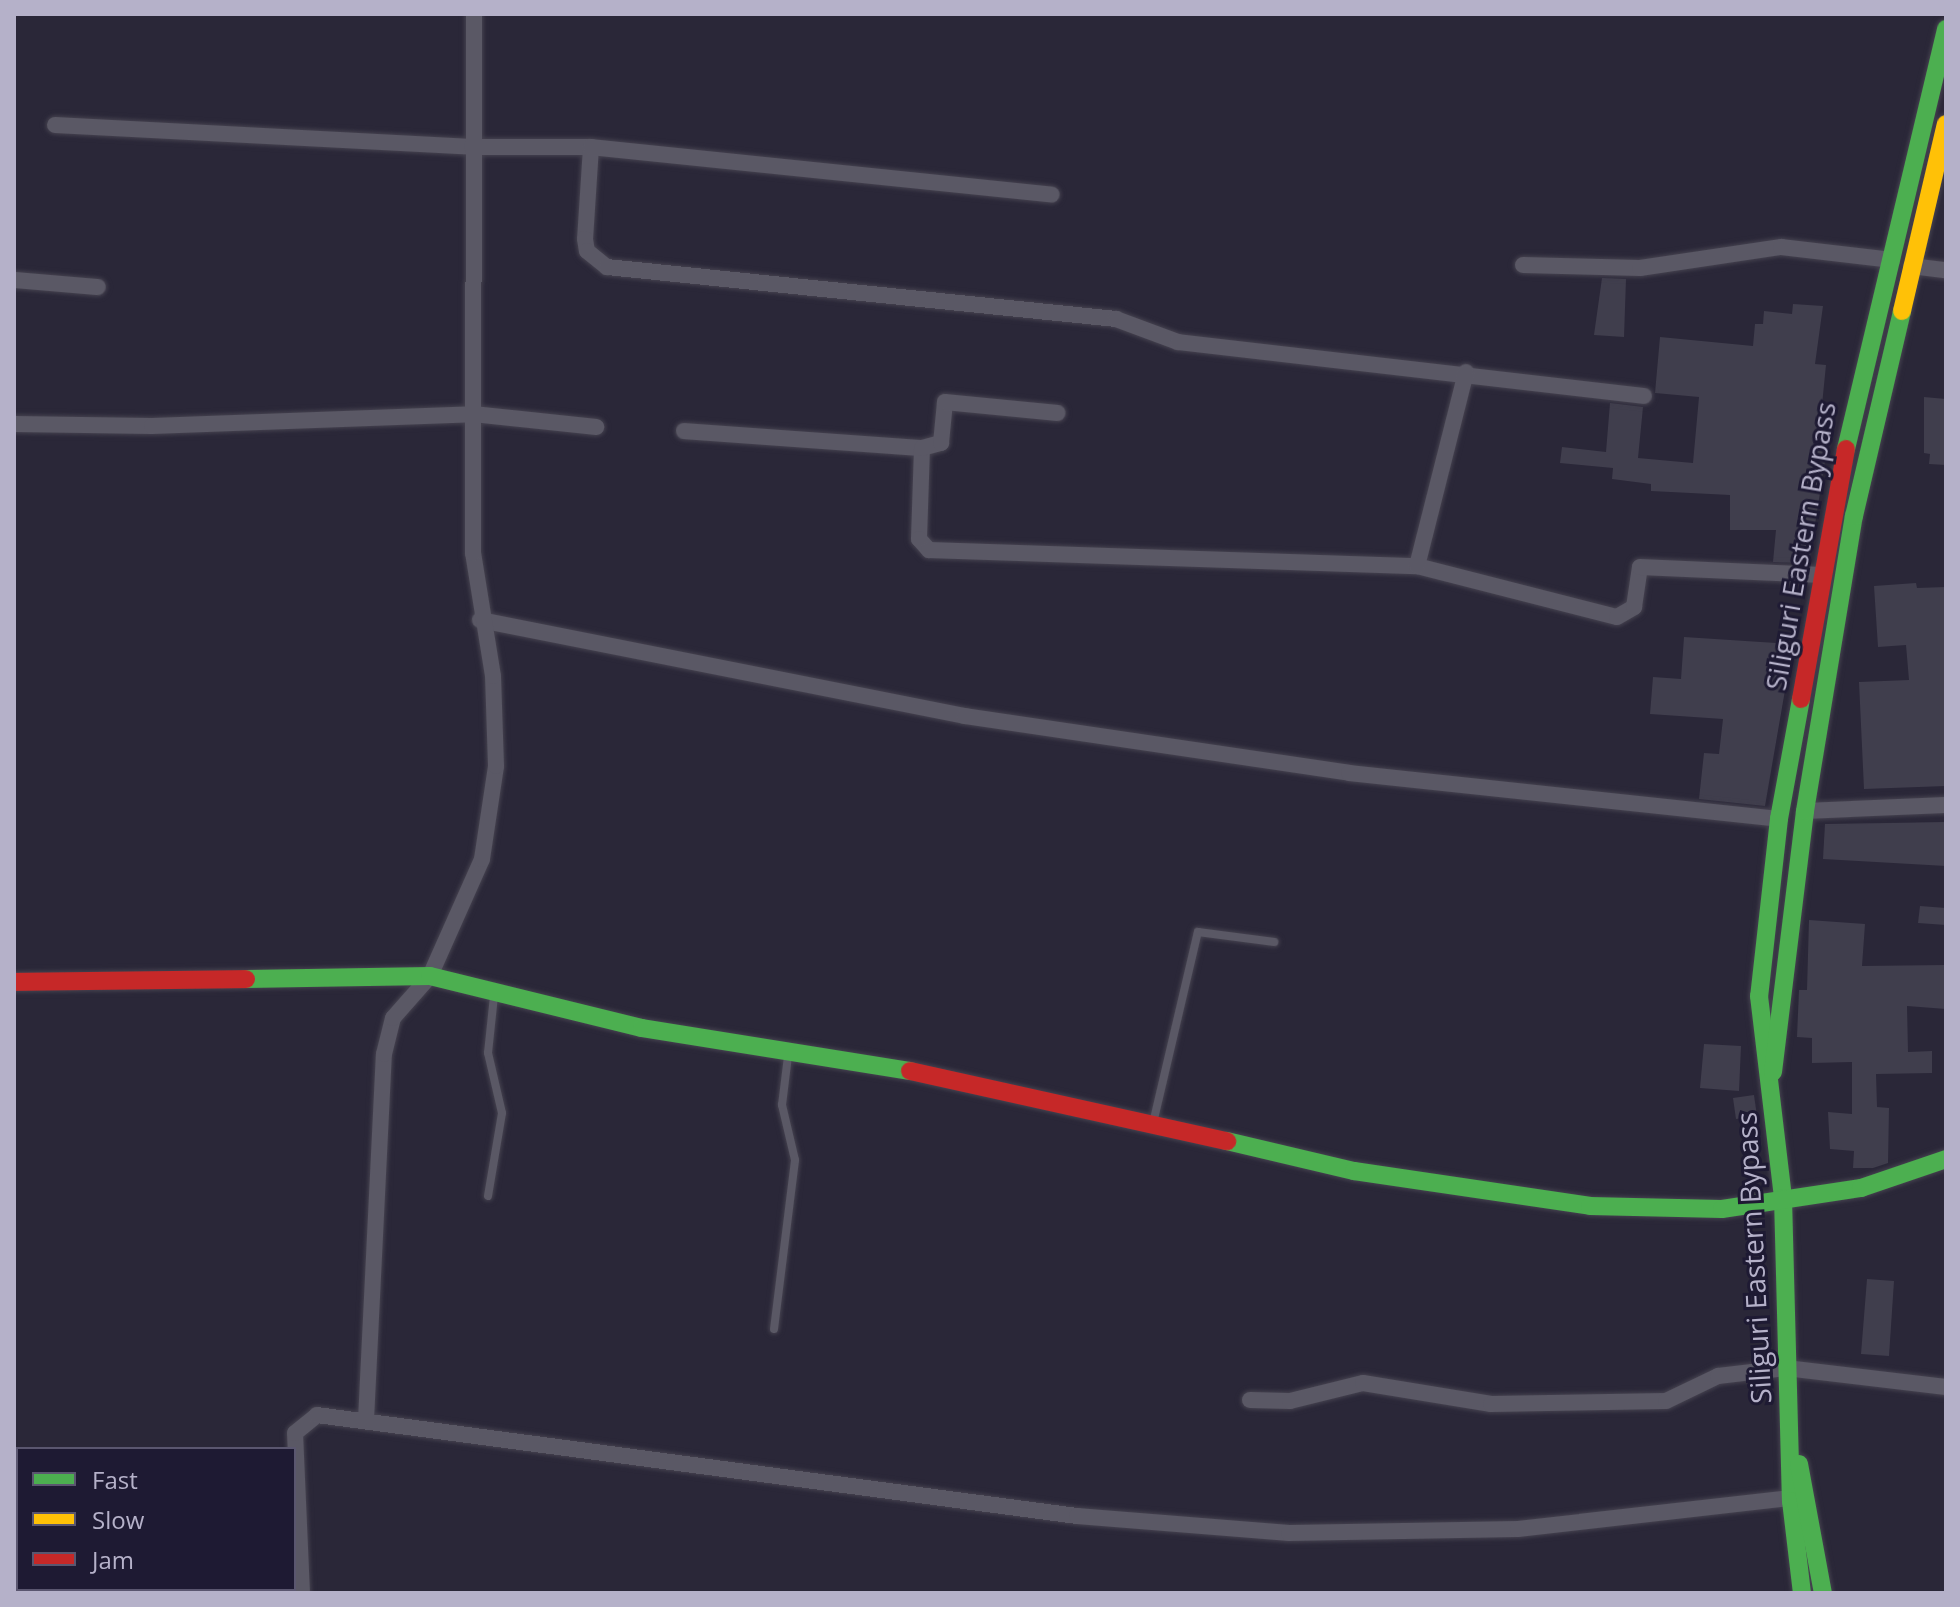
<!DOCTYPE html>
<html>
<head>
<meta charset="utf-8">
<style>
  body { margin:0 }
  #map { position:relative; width:1960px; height:1607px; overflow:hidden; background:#2a2738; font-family:"Open Sans",sans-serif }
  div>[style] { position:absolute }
  .building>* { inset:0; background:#403e4d }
  .roads { filter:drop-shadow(0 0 2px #45424f) drop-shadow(0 0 2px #45424f) }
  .lane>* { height:8px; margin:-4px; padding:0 4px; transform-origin:4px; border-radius:4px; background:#5a5865 }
  .street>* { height:16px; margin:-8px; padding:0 8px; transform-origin:8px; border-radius:8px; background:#5a5865 }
  .fast>* { height:18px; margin:-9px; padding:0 9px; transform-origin:9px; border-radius:9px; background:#4caf50 }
  .slow>* { height:18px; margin:-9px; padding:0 9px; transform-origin:9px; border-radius:9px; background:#ffc107 }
  .jam>* { height:18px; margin:-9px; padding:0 9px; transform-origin:9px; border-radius:9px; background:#c62828 }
  span { translate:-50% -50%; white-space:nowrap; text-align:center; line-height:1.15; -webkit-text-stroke:6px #1e1a33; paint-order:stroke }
  .street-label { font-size:28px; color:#b5b1c9 }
  .frame { position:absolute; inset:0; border:16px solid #b5b1c9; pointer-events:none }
  .legend { position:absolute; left:16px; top:1447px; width:280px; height:144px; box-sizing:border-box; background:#1e1a33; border:2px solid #5a566f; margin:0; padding:10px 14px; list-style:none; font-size:24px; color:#b5b1c9 }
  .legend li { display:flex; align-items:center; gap:16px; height:40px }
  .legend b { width:40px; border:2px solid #5a566f }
</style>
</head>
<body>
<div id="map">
  <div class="building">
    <div style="clip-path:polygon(1602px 278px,1626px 279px,1624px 337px,1594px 335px)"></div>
    <div style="clip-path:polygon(1793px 304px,1823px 306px,1815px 364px,1826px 365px,1821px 415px,1832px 416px,1809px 563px,1773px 562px,1776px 530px,1730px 530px,1730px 495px,1651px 491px,1651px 484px,1612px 479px,1613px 468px,1560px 463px,1562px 447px,1606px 452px,1610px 403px,1643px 407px,1638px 458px,1693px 463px,1699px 397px,1655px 393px,1660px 337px,1753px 346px,1755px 324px,1763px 324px,1764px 311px,1792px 314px)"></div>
    <div style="clip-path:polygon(1924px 397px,1946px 399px,1946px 465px,1929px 464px,1930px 454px,1924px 453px)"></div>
    <div style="clip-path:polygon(1916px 583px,1917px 588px,1946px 587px,1946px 786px,1864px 789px,1859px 682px,1909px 680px,1906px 645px,1878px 647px,1874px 586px)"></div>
    <div style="clip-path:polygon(1684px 637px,1793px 644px,1765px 806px,1699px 799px,1704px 753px,1719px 754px,1723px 719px,1650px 714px,1653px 677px,1681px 679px)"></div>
    <div style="clip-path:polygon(1946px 822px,1946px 866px,1823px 859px,1825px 824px)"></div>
    <div style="clip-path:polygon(1920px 906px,1946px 908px,1946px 925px,1918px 923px)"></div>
    <div style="clip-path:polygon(1809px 920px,1865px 924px,1862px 966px,1946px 965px,1946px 1009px,1907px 1006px,1908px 1052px,1932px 1051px,1932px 1073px,1876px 1074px,1877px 1107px,1889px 1108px,1888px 1163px,1873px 1168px,1853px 1168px,1854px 1151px,1830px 1149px,1828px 1112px,1852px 1114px,1852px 1062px,1812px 1063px,1812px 1038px,1797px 1037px,1799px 990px,1807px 990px)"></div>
    <div style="clip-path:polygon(1704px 1044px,1741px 1046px,1739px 1091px,1700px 1088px)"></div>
    <div style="clip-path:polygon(1754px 1095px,1757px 1116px,1736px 1119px,1733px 1098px)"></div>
    <div style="clip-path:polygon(1867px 1279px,1894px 1281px,1889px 1356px,1861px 1354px)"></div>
  </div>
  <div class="roads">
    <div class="lane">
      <div style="left:1154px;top:1119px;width:192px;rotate:-76.8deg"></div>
      <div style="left:1198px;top:932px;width:77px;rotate:7.5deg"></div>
      <div style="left:488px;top:1196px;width:84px;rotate:-80.4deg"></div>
      <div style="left:502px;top:1113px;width:62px;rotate:-103.1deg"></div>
      <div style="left:488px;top:1053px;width:57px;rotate:-84deg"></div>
      <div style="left:774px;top:1329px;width:170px;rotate:-82.9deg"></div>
      <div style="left:795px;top:1160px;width:57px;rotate:-103.3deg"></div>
      <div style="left:782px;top:1105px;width:49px;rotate:-83deg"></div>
    </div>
    <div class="street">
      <div style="left:55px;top:125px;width:418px;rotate:3deg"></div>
      <div style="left:472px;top:147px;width:119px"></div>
      <div style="left:591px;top:147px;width:92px;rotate:93.7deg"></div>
      <div style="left:585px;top:239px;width:12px;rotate:81deg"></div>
      <div style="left:587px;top:251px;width:26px;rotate:39deg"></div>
      <div style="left:607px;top:267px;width:512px;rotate:5.83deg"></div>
      <div style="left:1116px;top:319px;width:66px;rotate:20.4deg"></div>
      <div style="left:1178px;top:342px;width:469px;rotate:6.6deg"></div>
      <div style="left:591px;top:147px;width:463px;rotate:5.9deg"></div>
      <div style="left:1523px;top:265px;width:117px;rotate:1.5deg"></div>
      <div style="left:1640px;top:268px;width:143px;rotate:-8.5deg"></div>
      <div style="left:1781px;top:247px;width:112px;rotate:6.7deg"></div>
      <div style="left:1911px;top:266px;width:35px;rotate:7deg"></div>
      <div style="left:14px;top:280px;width:84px;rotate:4.8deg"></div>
      <div style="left:14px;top:424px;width:138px;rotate:0.8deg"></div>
      <div style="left:152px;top:426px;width:321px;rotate:-2.1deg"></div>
      <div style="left:473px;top:414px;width:124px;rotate:6deg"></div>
      <div style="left:684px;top:431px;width:239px;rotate:4.1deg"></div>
      <div style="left:922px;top:448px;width:91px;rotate:91.9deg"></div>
      <div style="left:919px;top:539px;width:15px;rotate:48deg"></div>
      <div style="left:929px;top:550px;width:488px;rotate:1.9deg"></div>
      <div style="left:1417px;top:566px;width:206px;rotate:14.3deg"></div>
      <div style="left:1617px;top:617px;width:20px;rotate:-30deg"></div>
      <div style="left:1634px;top:607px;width:40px;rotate:-81.5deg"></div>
      <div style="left:1640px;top:567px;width:182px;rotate:2.5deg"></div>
      <div style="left:922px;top:448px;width:20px;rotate:-15deg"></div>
      <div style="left:941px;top:443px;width:41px;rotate:-84.4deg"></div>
      <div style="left:945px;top:402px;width:113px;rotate:5.6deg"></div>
      <div style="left:1417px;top:566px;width:200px;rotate:-75.8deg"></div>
      <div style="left:480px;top:620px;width:494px;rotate:11.2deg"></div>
      <div style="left:965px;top:716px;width:388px;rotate:8.4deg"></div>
      <div style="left:1349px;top:773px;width:432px;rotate:6.1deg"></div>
      <div style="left:1805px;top:811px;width:141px;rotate:-2.4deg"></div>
      <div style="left:1250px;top:1400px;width:40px;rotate:1.4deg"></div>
      <div style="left:1290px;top:1401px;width:75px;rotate:-13.9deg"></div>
      <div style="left:1363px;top:1383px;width:130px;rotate:9.3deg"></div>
      <div style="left:1491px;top:1404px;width:175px;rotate:-1deg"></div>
      <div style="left:1666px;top:1401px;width:58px;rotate:-25.7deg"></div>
      <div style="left:1718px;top:1376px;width:68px;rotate:-6.7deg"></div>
      <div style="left:1786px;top:1368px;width:161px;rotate:6.8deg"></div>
      <div style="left:366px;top:1420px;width:366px;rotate:-87.2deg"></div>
      <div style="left:384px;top:1054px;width:37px;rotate:-76deg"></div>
      <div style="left:393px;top:1018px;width:56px;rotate:-48.6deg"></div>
      <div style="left:430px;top:976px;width:128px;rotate:-66deg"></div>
      <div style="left:482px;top:859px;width:94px;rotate:-81.4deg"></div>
      <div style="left:496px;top:766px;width:90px;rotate:-91.9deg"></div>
      <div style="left:493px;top:676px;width:125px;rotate:-99.2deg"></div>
      <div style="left:473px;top:553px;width:539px;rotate:-89.89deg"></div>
      <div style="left:14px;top:1481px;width:4px"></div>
      <div style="left:36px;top:1593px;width:4px;rotate:-90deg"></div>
      <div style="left:171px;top:1593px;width:4px;rotate:-76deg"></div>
      <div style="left:302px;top:1593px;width:160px;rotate:-92.5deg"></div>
      <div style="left:295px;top:1433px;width:28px;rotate:-39deg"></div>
      <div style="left:317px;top:1415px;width:767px;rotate:7.57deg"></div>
      <div style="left:1077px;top:1516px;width:213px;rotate:4.6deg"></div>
      <div style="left:1289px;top:1533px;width:229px;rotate:-1deg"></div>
      <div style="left:1518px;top:1529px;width:275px;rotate:-6.5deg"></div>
    </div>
    <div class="fast">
      <div style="left:1846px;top:449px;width:432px;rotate:-76.6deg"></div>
      <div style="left:1801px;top:699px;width:122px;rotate:100.4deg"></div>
      <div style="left:1779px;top:819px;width:178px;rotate:96.4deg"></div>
      <div style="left:1759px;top:996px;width:203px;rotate:83.2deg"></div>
      <div style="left:1783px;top:1198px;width:303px;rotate:88.5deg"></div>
      <div style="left:1791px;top:1501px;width:93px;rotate:83.2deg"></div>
      <div style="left:246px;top:979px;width:184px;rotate:-0.9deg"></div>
      <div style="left:430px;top:976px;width:218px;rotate:13.8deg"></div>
      <div style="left:642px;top:1028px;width:271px;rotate:9.1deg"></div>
      <div style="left:1773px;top:1072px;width:263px;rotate:-83deg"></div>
      <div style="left:1805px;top:811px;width:299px;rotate:-80.6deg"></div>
      <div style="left:1854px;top:516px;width:211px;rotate:-76.8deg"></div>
      <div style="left:1227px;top:1141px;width:130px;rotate:13.3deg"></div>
      <div style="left:1354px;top:1171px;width:239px;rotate:8.4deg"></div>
      <div style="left:1590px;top:1206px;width:132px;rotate:1.3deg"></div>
      <div style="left:1722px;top:1209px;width:141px;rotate:-8.6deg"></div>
      <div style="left:1861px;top:1188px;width:90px;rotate:-18.8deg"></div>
      <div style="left:1799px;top:1464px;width:131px;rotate:79.5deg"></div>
    </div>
    <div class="slow">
      <div style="left:1902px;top:311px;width:192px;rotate:-76.8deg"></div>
    </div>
    <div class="jam">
      <div style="left:1801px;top:699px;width:254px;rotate:-79.8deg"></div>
      <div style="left:14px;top:982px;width:232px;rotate:-0.7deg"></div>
      <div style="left:910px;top:1071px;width:325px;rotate:12.5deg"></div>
    </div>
  </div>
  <div class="street-label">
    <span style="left:1800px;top:546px;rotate:-80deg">Siliguri Eastern Bypass</span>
    <span style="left:1753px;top:1258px;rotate:-93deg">Siliguri Eastern Bypass</span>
  </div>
  <div class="frame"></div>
  <ul class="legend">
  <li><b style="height:10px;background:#4caf50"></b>Fast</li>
  <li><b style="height:10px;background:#ffc107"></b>Slow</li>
  <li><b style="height:10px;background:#c62828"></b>Jam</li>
  </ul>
</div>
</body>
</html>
